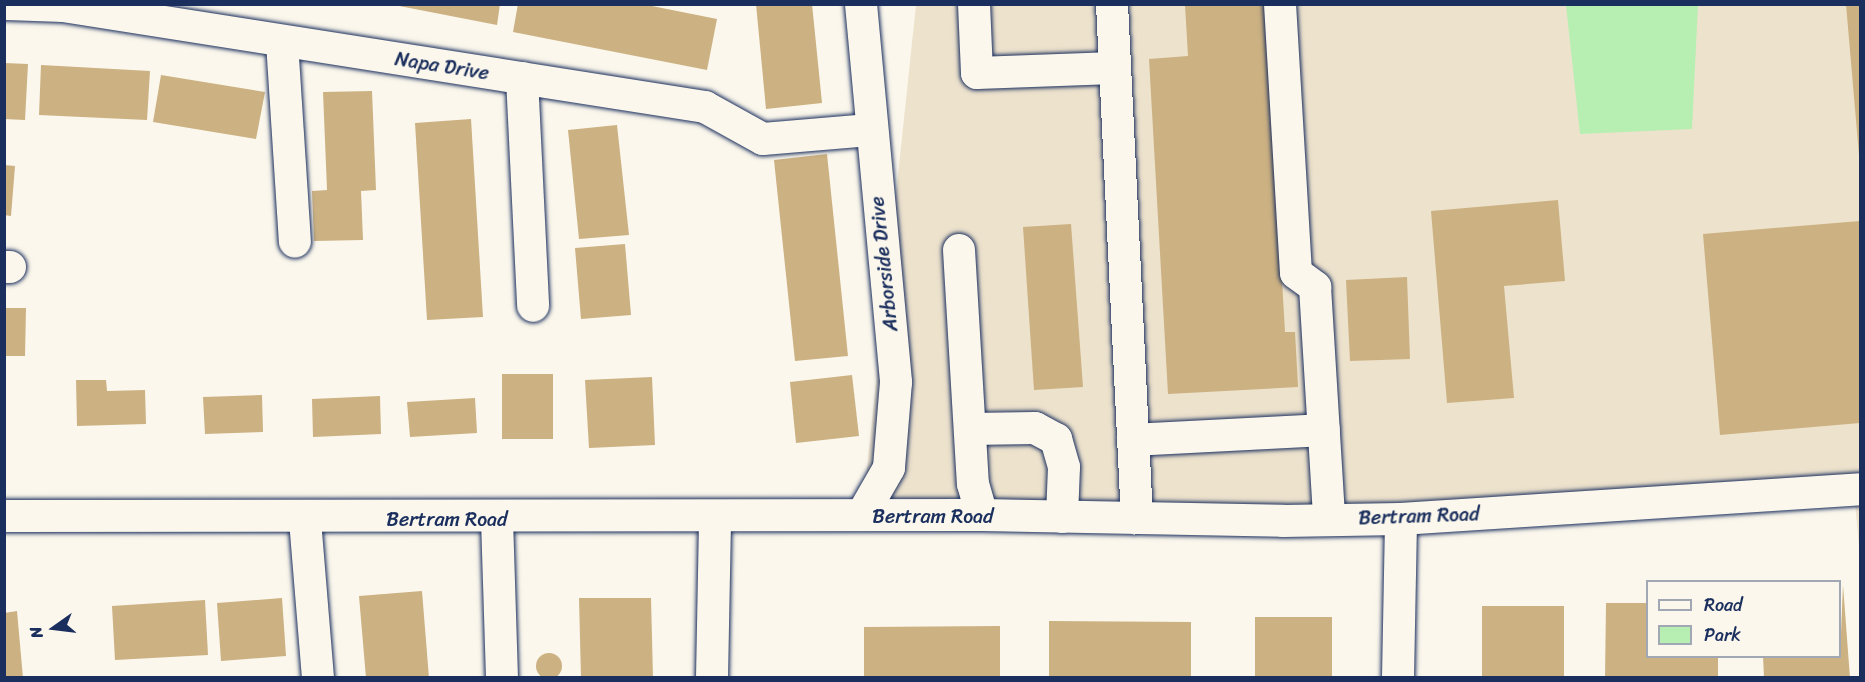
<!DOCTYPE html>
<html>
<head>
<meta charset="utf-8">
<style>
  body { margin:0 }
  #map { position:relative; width:1865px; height:682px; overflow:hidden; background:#fbf7ec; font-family:Sriracha,sans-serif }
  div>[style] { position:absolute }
  .built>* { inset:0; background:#ede2cc }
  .green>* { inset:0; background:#b7efb2 }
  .building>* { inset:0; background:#ccb182 }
  .round { border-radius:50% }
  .roads { filter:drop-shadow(0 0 2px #1b2f5e) drop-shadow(0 0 2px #1b2f5e) }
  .minor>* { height:32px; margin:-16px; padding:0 16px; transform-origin:16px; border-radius:16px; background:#fbf7ec }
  span { translate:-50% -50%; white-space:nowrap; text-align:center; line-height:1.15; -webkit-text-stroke:6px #fbf7ec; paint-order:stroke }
  .street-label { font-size:20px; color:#1b2f5e }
  .frame { position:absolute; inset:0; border:6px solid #1b2f5e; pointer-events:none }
  .legend { position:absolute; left:1646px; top:580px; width:195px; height:78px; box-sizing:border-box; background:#fbf7ec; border:2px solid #a1a7b3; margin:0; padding:8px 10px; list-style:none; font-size:18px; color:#1b2f5e }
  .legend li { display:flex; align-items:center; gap:12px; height:30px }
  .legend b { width:30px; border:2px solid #a1a7b3 }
  .north { position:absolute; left:24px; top:598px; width:60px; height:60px; -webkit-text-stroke:4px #fbf7ec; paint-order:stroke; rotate:256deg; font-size:16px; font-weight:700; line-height:24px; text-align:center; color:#1b2f5e }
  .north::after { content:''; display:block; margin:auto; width:21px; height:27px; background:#1b2f5e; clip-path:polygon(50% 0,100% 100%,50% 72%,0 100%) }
</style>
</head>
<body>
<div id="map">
  <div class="built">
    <div style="clip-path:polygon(916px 5px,1860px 5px,1860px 557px,1855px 503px,862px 515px)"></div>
  </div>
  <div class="green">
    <div style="clip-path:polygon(1566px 5px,1698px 5px,1692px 129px,1580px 134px)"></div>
  </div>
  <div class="building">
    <div style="clip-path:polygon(389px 4px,500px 4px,497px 25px)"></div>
    <div style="clip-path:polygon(518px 4px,642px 4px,717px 19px,707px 70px,513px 32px)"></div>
    <div style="clip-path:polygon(756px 4px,812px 4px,822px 103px,766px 109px)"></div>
    <div style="clip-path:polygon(1846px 4px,1860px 4px,1860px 155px,1859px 155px)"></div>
    <div style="clip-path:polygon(1185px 5px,1266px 5px,1285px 332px,1295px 332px,1298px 387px,1168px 394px,1149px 59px,1188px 56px)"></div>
    <div style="clip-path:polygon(4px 63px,28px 64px,25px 120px,4px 119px)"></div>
    <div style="clip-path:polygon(41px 65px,150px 71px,147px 120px,39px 115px)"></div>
    <div style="clip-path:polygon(161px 75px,265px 92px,256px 139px,153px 122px)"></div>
    <div style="clip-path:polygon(372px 91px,376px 190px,361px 191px,363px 240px,314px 241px,312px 191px,327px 190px,323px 92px)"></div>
    <div style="clip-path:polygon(471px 119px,483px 317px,427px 320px,415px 123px)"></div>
    <div style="clip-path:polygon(617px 125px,629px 235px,579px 239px,568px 130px)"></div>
    <div style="clip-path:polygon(827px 154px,848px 356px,795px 361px,774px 160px)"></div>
    <div style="clip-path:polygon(4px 165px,15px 166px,11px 216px,4px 215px)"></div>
    <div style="clip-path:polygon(1558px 200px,1565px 281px,1504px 286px,1514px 398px,1447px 403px,1431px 211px)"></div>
    <div style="clip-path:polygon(1860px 221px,1860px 423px,1720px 435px,1703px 234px)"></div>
    <div style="clip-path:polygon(1071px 224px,1083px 387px,1034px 390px,1023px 227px)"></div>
    <div style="clip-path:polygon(625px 244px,631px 315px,581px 319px,575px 248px)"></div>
    <div style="clip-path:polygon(1407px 277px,1410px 359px,1350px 361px,1346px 280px)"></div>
    <div style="clip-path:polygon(4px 308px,26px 308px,25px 356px,4px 356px)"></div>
    <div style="clip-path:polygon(502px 374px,553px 374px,553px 439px,502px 439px)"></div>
    <div style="clip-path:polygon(852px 375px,859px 436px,796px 443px,790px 382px)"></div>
    <div style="clip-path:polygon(652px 377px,655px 445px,589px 448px,585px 380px)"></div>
    <div style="clip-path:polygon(76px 380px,106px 380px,107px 391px,145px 390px,146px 424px,77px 426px)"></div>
    <div style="clip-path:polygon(262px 395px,263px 432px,205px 434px,203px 397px)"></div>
    <div style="clip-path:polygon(380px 396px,381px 434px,313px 437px,312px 399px)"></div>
    <div style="clip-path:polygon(475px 398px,477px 433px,410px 437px,407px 402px)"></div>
    <div style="clip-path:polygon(1843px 585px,1850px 678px,1764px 678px,1763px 656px,1840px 656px)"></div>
    <div style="clip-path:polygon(422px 591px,429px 678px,366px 678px,359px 596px)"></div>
    <div style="clip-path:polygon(282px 598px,286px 656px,221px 661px,217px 603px)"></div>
    <div style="clip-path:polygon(579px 598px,651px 598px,653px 678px,581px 678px)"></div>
    <div style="clip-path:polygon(205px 600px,208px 655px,115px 660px,112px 606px)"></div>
    <div style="clip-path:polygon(1606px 603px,1648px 603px,1648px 656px,1718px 656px,1718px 678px,1605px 678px)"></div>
    <div style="clip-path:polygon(1482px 606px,1564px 606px,1564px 678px,1482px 678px)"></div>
    <div style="clip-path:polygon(17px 611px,23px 678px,4px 678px,4px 613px)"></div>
    <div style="clip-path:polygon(1255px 617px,1332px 617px,1332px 678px,1255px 678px)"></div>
    <div style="clip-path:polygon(1049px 621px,1191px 622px,1191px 678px,1049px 678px)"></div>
    <div style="clip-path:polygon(1000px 626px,1000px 678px,864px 678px,864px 627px)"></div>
    <div class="round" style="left:536px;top:653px;width:26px;height:26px"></div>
  </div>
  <div class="roads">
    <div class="minor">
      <div style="left:7px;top:4px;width:56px;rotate:2deg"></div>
      <div style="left:63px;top:6px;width:650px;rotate:8.94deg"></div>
      <div style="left:705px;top:107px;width:66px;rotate:28.9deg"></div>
      <div style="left:763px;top:139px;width:107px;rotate:-4.8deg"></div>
      <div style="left:861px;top:4px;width:380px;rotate:84.7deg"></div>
      <div style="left:896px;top:382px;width:86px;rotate:94.7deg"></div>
      <div style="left:889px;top:468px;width:54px;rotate:119.9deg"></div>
      <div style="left:974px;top:4px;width:69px;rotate:87.5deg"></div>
      <div style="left:977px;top:73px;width:137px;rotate:-2.1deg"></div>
      <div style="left:1112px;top:4px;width:515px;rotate:87.22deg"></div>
      <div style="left:1280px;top:4px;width:269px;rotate:86.6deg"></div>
      <div style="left:1296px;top:273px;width:24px;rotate:36deg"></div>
      <div style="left:1315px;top:287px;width:232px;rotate:86.5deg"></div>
      <div style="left:282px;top:42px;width:200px;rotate:86.3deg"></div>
      <div style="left:522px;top:78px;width:228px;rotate:87.2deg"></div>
      <div style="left:959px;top:250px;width:234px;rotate:86.6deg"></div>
      <div style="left:973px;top:484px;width:32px;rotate:74deg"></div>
      <div style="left:4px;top:267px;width:6px"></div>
      <div style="left:971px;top:429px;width:64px;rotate:-0.9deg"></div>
      <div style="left:1035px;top:428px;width:24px;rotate:28deg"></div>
      <div style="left:1056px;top:439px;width:29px;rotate:74deg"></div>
      <div style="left:1064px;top:467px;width:50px;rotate:92.3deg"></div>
      <div style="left:1133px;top:440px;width:191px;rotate:-3deg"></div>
      <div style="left:4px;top:516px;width:978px;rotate:-0.06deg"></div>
      <div style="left:982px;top:515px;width:301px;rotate:1.1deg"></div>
      <div style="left:1283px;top:521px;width:118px;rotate:-1deg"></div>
      <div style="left:1401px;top:519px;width:460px;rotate:-3.7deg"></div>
      <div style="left:497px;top:519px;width:159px;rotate:88.2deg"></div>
      <div style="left:305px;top:520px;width:159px;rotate:85.3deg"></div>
      <div style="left:712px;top:678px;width:159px;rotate:-88.9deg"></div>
      <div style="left:1398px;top:678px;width:159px;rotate:-88.9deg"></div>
    </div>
  </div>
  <div class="street-label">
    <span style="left:442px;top:66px;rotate:9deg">Napa Drive</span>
    <span style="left:884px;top:264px;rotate:-96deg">Arborside Drive</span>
    <span style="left:933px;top:516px">Bertram Road</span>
    <span style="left:1419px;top:516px;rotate:-2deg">Bertram Road</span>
    <span style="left:447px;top:519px">Bertram Road</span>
  </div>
  <div class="frame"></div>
  <ul class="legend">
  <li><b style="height:8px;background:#fbf7ec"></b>Road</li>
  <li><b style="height:16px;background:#b7efb2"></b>Park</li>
  </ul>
  <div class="north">N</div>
</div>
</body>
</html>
